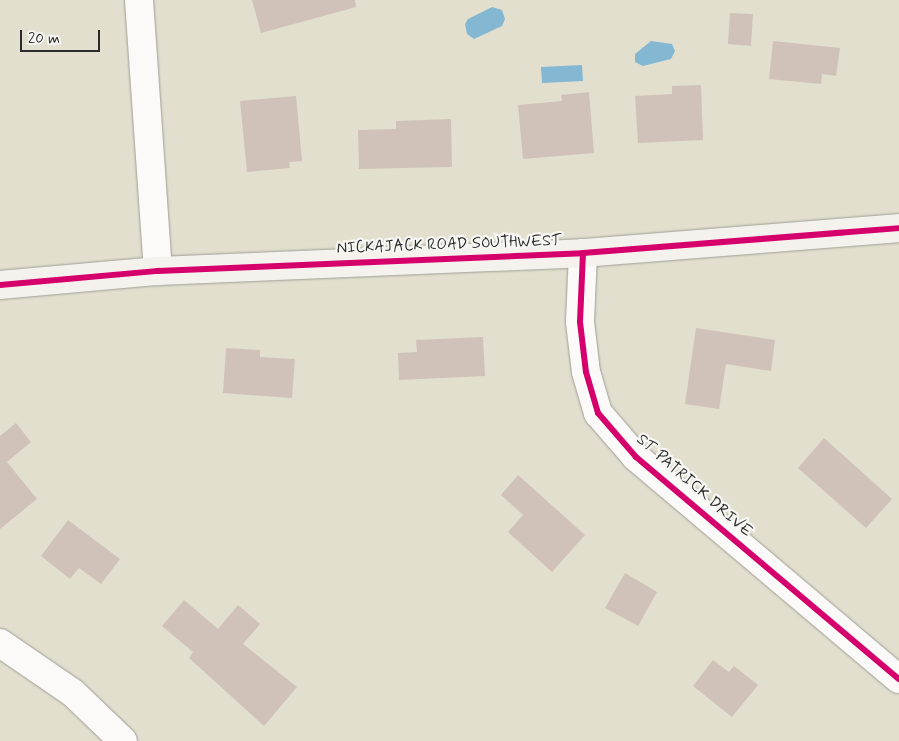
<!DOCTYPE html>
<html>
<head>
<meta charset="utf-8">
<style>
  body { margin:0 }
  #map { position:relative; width:899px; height:741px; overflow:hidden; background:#e2dfcf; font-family:Mynerve,sans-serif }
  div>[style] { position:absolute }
  .water>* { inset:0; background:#84b8d2 }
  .building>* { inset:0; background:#d0c2b8 }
  .roads { filter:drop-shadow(0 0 1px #a09e95) drop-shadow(0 0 1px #a09e95) }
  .street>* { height:28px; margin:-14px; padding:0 14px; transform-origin:14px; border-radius:14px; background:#fbfaf8 }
  .secondary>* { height:28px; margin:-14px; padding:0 14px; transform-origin:14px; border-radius:14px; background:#f5f2ed }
  .cycleway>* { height:6px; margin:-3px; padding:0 3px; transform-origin:3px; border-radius:3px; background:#d6006c }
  span { translate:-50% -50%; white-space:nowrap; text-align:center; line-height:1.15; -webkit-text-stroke:4.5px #f6f6f2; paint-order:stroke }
  .street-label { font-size:16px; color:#2b2b2b }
  .scale { position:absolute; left:20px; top:30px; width:80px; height:22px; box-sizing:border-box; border:2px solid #2b2b2b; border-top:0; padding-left:6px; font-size:15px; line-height:18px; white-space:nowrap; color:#2b2b2b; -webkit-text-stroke:4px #f6f6f2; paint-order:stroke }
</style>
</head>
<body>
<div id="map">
  <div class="water">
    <div style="clip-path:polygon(492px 7px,502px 10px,505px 19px,502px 26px,474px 39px,467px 34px,465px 24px,468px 19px)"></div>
    <div style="clip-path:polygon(651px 41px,672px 44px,675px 51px,671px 59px,643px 66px,635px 62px,635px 54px)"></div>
    <div style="clip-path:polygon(582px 65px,583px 81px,542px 83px,541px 67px)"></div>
  </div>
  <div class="building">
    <div style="clip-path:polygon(252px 0,355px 0,356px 7px,261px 33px)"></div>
    <div style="clip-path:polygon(730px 13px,753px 14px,751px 46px,728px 44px)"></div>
    <div style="clip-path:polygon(773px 41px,840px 48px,836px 76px,822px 74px,821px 84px,769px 79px)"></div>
    <div style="clip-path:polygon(701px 85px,703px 140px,638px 143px,635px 96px,672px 94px,672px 86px)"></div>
    <div style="clip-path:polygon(589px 92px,594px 153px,523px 159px,518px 105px,562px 101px,561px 95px)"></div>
    <div style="clip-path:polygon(296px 96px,302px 161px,289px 162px,290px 168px,247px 172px,240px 101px)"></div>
    <div style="clip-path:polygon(451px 119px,452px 167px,359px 169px,358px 130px,396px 129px,396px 121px)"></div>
    <div style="clip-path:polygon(696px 328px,775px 340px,771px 371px,726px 364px,719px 409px,685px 404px)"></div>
    <div style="clip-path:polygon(483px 337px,485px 376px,399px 380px,398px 353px,417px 352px,416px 340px)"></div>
    <div style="clip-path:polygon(226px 348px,260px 350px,260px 357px,295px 359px,292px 398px,223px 393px)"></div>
    <div style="clip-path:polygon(16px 423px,31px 442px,7px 462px,37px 499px,0 529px,0 436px)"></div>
    <div style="clip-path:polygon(824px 438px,892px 499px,866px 528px,798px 468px)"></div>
    <div style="clip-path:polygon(518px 475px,585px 535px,552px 572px,508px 532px,523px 515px,501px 495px)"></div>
    <div style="clip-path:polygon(68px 520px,120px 559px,101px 584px,79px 568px,70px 579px,41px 556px)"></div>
    <div style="clip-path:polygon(625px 573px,657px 592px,638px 626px,605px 608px)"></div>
    <div style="clip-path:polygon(184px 600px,218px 629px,238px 605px,260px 624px,243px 644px,297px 687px,264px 726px,189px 658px,193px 652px,162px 626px)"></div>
    <div style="clip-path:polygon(713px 660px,729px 672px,734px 666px,758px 685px,732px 717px,693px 686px)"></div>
  </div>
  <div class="roads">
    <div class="street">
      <div style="left:139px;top:0;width:272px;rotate:86deg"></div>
      <div style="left:583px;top:253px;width:69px;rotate:92.5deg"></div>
      <div style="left:580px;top:322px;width:50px;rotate:83.2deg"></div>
      <div style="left:586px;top:372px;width:43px;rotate:73.7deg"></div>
      <div style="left:598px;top:413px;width:58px;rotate:49.2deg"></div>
      <div style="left:636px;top:457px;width:344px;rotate:40.2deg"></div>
      <div style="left:0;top:643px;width:88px;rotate:34.4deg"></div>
      <div style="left:73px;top:693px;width:69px;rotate:43.8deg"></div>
    </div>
    <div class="secondary">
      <div style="left:0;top:285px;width:159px;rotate:-5.1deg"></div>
      <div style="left:158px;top:271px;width:425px;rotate:-2.4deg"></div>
      <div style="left:583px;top:253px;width:317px;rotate:-4.5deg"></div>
    </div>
  </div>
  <div class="cycleway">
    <div style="left:583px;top:253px;width:69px;rotate:92.5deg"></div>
    <div style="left:580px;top:322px;width:50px;rotate:83.2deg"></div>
    <div style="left:586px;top:372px;width:43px;rotate:73.7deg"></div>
    <div style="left:598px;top:413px;width:58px;rotate:49.2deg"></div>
    <div style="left:636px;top:457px;width:344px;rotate:40.2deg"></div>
    <div style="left:0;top:285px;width:159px;rotate:-5.1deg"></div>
    <div style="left:158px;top:271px;width:425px;rotate:-2.4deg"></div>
    <div style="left:583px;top:253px;width:317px;rotate:-4.5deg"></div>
  </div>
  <div class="street-label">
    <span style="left:449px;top:245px;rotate:-2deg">NICKAJACK ROAD SOUTHWEST</span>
    <span style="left:694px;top:486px;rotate:41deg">ST PATRICK DRIVE</span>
  </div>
  <div class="scale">20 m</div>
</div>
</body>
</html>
